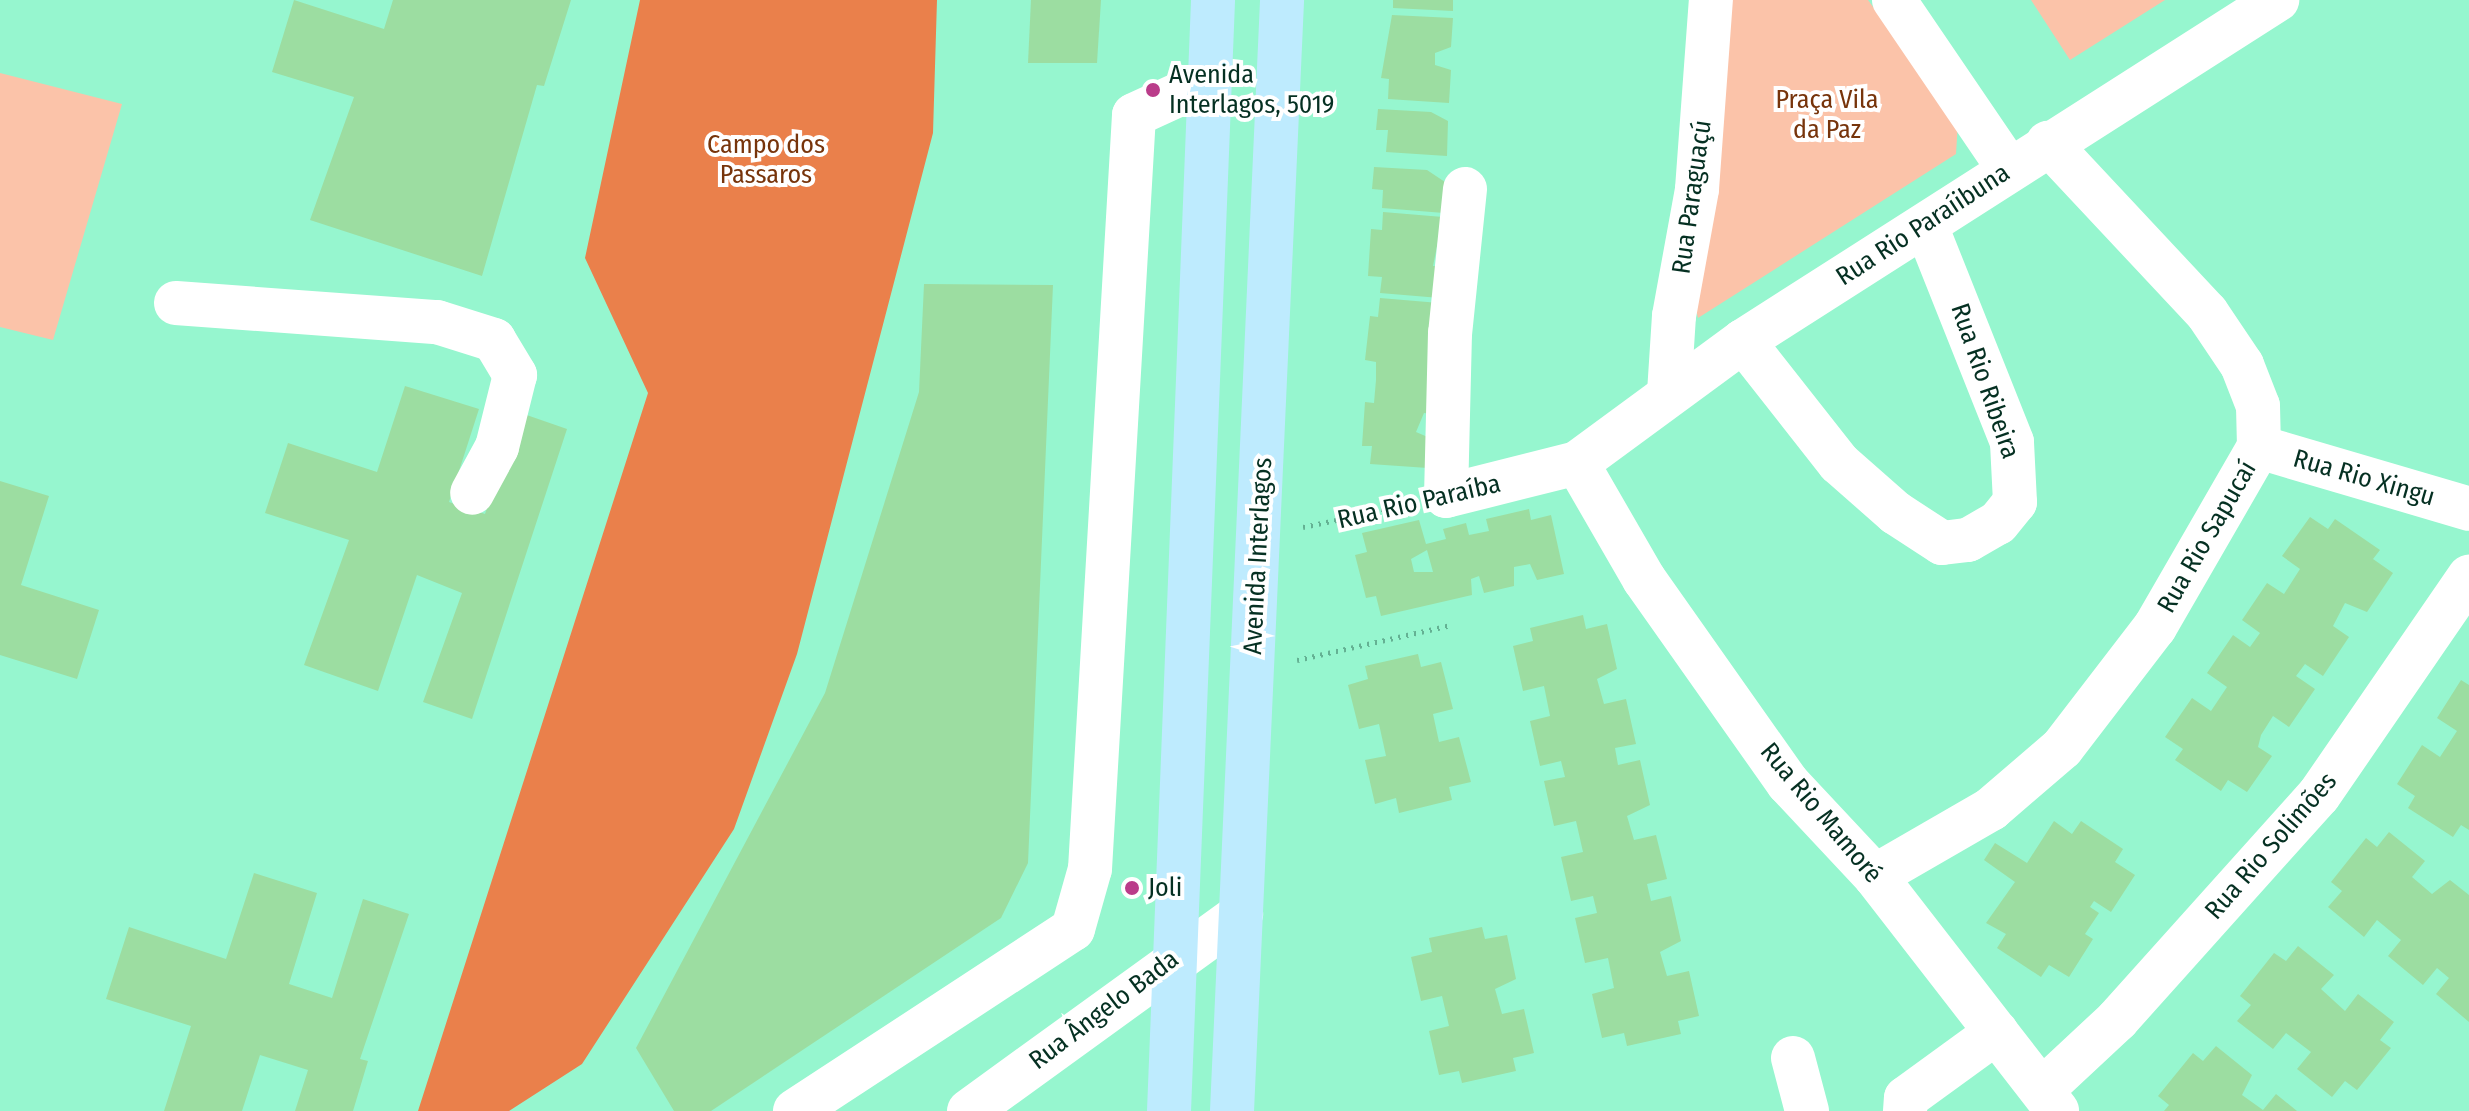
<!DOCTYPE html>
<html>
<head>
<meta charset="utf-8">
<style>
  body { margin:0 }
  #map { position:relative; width:2469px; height:1111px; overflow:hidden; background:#96f6cf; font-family:"Fira Sans Condensed",sans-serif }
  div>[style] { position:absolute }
  .green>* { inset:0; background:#fbc3a9 }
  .forest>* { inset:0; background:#ea804b }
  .building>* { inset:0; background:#9cdda1 }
  .path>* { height:5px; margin-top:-2.5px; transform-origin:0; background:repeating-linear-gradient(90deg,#64b193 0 2px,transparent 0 8px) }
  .minor>* { height:44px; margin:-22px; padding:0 22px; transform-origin:22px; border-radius:22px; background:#fff }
  .major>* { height:44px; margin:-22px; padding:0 22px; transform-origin:22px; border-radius:22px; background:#beebfe }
  .dots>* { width:22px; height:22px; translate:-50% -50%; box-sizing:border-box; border:4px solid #fff; border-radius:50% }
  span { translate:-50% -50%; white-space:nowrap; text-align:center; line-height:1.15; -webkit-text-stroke:8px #fff; paint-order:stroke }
  .poi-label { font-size:26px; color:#053022 }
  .left { translate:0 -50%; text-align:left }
  .park-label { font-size:26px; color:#77340b }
  .street-label { font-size:26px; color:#053022 }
</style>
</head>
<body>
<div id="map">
  <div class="green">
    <div style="clip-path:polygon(1731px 0,1868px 0,1958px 122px,1956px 154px,1698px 318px,1688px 278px)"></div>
    <div style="clip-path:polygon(2031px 0,2165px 0,2070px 60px)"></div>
    <div style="clip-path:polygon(0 73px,122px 104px,53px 340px,0 327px)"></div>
  </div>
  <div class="forest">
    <div style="clip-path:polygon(640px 0,937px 0,933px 133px,797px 654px,734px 829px,582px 1064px,509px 1111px,418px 1111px,648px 393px,585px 258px)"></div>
  </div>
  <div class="building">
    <div style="clip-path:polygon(294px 0,384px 29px,393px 0,571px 0,544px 86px,537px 85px,482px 276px,310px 220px,354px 97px,272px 72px)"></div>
    <div style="clip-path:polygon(1031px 0,1101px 0,1097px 63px,1028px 63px)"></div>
    <div style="clip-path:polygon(1393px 0,1453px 0,1453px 11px,1393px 8px)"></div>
    <div style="clip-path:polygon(1392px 15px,1453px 18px,1451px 47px,1435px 53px,1435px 65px,1451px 70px,1449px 103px,1388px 99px,1389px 79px,1381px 78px)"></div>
    <div style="clip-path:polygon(1378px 109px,1431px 112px,1448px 121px,1447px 156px,1386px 152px,1388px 130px,1376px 130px)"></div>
    <div style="clip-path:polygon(1374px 167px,1427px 170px,1445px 182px,1444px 213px,1382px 208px,1383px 190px,1372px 189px)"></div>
    <div style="clip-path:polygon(1383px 212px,1443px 217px,1433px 266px,1441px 266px,1440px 298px,1380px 293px,1382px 277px,1368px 276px,1371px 229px,1382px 230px)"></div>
    <div style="clip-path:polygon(924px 284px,1053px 285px,1028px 863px,1001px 918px,711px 1111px,674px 1111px,636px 1048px,825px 693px,919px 392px)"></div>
    <div style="clip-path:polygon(1380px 298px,1439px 303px,1432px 414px,1424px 413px,1416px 432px,1430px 438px,1428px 468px,1370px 464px,1372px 446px,1362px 446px,1365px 402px,1374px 403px,1376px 380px,1376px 362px,1365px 360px,1370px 316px,1378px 317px)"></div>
    <div style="clip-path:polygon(405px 386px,479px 409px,449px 502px,485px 514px,518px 412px,567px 429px,472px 719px,423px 702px,462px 593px,417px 575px,378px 691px,304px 665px,349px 540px,265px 513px,288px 443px,377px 472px)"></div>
    <div style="clip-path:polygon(0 481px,49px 496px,21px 585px,99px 610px,77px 679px,0 655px)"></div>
    <div style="clip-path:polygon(evenodd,1529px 509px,1531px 520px,1551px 515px,1564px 574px,1537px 580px,1530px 564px,1514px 567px,1514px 586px,1484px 593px,1479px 576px,1471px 579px,1472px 595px,1381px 616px,1376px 596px,1366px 598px,1355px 555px,1367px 552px,1362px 533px,1419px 520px,1426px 544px,1446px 539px,1443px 529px,1466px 523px,1469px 535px,1489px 531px,1486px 519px,1529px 509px,1427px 550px,1433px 572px,1414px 572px,1411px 559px,1427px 550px)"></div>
    <div style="clip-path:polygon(2310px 517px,2328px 529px,2335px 519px,2380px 550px,2373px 559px,2393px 573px,2367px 612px,2345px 603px,2333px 626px,2349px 637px,2323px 676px,2305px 664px,2296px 676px,2315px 689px,2289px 727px,2273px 716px,2261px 735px,2258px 747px,2272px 756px,2247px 792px,2228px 780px,2221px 791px,2175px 760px,2183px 749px,2165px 737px,2192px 698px,2211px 711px,2227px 687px,2207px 673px,2233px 635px,2250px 647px,2260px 633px,2242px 620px,2267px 583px,2284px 594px,2300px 569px,2282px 556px)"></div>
    <div style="clip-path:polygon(1583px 615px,1586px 629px,1607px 624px,1617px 669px,1597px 679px,1604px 704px,1626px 699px,1636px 744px,1615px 748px,1618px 765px,1640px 760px,1650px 805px,1627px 816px,1634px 840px,1656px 835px,1667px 879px,1647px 884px,1651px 901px,1671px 896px,1681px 941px,1660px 952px,1667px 976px,1689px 971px,1699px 1016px,1678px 1021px,1681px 1034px,1627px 1046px,1624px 1033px,1602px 1038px,1592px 994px,1614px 988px,1608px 958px,1585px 963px,1575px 918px,1597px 913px,1593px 896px,1571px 901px,1561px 857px,1583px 852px,1576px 821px,1554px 826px,1544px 781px,1565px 777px,1561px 761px,1540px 766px,1530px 721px,1550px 716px,1544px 686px,1523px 691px,1513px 646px,1533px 641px,1530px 628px)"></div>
    <div style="clip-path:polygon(1418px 654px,1421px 667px,1441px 662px,1453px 709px,1433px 714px,1439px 742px,1459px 737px,1471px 782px,1449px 787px,1452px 800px,1399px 813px,1396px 798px,1375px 804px,1365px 760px,1386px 756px,1379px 724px,1359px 729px,1348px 685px,1368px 679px,1365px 666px)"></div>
    <div style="clip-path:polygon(2461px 680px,2469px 685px,2469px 830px,2461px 825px,2453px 837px,2408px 808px,2415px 796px,2397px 784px,2422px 745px,2440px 757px,2457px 731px,2437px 718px)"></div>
    <div style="clip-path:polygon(2054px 821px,2072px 834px,2081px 821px,2123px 849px,2115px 862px,2135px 875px,2111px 912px,2094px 901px,2090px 907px,2099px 913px,2085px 934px,2093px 939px,2069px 977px,2049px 965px,2041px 977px,1997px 948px,2006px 934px,1986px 923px,2015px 882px,1984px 860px,1995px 843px,2027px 863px)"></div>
    <div style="clip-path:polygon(2389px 832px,2425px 861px,2412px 877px,2432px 894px,2450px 880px,2469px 895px,2469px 1022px,2436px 994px,2449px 978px,2437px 968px,2423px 985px,2388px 956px,2401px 940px,2377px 920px,2364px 937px,2328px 907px,2342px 891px,2331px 882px,2366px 838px,2377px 847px)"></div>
    <div style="clip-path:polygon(254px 873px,317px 893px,289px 984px,332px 998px,363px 899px,409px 914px,360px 1059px,368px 1061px,353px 1111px,295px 1111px,308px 1070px,260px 1055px,242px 1111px,164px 1111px,191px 1026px,106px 999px,129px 927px,226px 959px)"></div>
    <div style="clip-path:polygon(1482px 927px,1485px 939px,1507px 935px,1516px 979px,1495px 989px,1502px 1014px,1524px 1009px,1534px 1053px,1513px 1058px,1516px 1071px,1462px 1083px,1459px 1071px,1439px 1075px,1429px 1031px,1449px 1026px,1442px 996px,1421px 1001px,1411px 957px,1432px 952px,1429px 938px)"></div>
    <div style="clip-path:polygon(2298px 946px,2334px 975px,2321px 989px,2345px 1011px,2358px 994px,2394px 1022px,2380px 1040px,2391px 1048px,2357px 1090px,2345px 1081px,2332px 1097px,2297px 1069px,2311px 1052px,2286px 1033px,2273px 1049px,2237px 1021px,2251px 1005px,2240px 996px,2274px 953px,2286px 961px)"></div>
    <div style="clip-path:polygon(2216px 1046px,2252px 1075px,2242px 1095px,2263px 1110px,2276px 1094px,2297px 1111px,2164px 1111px,2169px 1105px,2158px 1096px,2193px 1053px,2203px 1061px)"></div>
  </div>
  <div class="path">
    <div style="left:1303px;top:527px;width:102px;rotate:-11.9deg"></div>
    <div style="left:1297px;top:660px;width:158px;rotate:-12.8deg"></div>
  </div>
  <div class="minor">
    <div style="left:1894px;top:0;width:204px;rotate:55.8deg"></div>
    <div style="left:1465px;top:189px;width:145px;rotate:95.9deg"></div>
    <div style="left:1450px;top:333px;width:163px;rotate:91.4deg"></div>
    <div style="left:1446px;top:496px;width:135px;rotate:-14.1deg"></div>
    <div style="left:1577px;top:463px;width:206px;rotate:-36.3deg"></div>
    <div style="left:1743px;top:341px;width:634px;rotate:-32.56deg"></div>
    <div style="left:176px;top:303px;width:262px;rotate:4.2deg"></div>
    <div style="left:437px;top:322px;width:60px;rotate:17.5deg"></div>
    <div style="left:494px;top:340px;width:41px;rotate:59deg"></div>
    <div style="left:515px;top:375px;width:74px;rotate:104deg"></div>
    <div style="left:497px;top:447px;width:52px;rotate:118.5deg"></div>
    <div style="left:1743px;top:341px;width:155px;rotate:51.8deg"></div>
    <div style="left:1839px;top:463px;width:76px;rotate:41.3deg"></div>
    <div style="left:1896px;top:513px;width:55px;rotate:33.1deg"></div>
    <div style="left:1942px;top:543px;width:26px;rotate:-7deg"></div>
    <div style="left:1968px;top:540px;width:34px;rotate:-30deg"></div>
    <div style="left:1998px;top:523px;width:27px;rotate:-51deg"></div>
    <div style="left:2015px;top:502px;width:60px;rotate:-92.9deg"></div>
    <div style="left:2012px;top:442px;width:230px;rotate:-111.7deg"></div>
    <div style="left:1669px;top:393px;width:77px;rotate:-86.3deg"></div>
    <div style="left:1674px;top:316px;width:129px;rotate:-79.7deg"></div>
    <div style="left:1697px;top:189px;width:190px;rotate:-85.8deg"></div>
    <div style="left:2259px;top:447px;width:219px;rotate:16.4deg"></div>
    <div style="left:1577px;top:463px;width:134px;rotate:60deg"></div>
    <div style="left:1644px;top:579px;width:250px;rotate:54.8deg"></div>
    <div style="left:1788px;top:783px;width:127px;rotate:46.9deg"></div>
    <div style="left:1875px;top:876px;width:297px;rotate:52.2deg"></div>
    <div style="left:1875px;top:876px;width:134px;rotate:-30deg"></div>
    <div style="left:1991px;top:809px;width:94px;rotate:-40.7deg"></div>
    <div style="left:2062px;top:748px;width:153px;rotate:-52.5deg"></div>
    <div style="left:2155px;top:627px;width:208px;rotate:-60deg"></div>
    <div style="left:2259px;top:447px;width:41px;rotate:-91.4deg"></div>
    <div style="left:2258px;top:406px;width:44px;rotate:-111.3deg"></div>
    <div style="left:2242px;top:365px;width:63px;rotate:-123.9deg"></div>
    <div style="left:2207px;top:313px;width:233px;rotate:-133.1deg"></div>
    <div style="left:1793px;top:1058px;width:55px;rotate:75.2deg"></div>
    <div style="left:2042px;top:1090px;width:103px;rotate:-43deg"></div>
    <div style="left:2117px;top:1020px;width:302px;rotate:-48.1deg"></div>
    <div style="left:2319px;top:795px;width:265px;rotate:-55.5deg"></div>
    <div style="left:795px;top:1111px;width:332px;rotate:-33.2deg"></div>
    <div style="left:1073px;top:929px;width:62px;rotate:-74.2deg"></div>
    <div style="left:1090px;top:869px;width:755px;rotate:-86.66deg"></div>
    <div style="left:1134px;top:115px;width:84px;rotate:-24.7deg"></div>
    <div style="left:969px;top:1111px;width:336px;rotate:-35.9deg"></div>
    <div style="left:1905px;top:1111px;width:13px;rotate:-86deg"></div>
    <div style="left:1906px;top:1098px;width:112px;rotate:-36deg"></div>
  </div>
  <div class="major">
    <div style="left:1169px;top:1111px;width:1112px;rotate:-87.73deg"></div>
    <div style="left:1232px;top:1111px;width:1112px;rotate:-87.42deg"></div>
  </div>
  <div class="dots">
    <div style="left:1153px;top:90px;background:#ba3c8a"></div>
    <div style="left:1132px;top:888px;background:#ba3c8a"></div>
  </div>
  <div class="poi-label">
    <span class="left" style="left:1169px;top:90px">Avenida<br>Interlagos, 5019</span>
    <span class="left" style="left:1148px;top:888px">Joli</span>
  </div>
  <div class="park-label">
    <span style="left:1827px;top:115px">Praça Vila<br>da Paz</span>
    <span style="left:766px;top:160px">Campo dos<br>Passaros</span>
  </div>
  <div class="street-label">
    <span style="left:1692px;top:197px;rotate:-82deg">Rua Paraguaçú</span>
    <span style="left:1923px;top:225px;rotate:-33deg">Rua Rio Paraíibuna</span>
    <span style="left:1985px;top:381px;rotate:71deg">Rua Rio Ribeira</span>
    <span style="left:2364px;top:478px;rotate:16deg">Rua Rio Xingu</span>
    <span style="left:1419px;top:502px;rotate:-13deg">Rua Rio Paraíba</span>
    <span style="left:2207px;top:537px;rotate:-60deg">Rua Rio Sapucaí</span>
    <span style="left:1258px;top:556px;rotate:-87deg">Avenida Interlagos</span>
    <span style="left:1821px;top:813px;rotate:50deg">Rua Rio Mamoré</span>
    <span style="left:2271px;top:846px;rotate:-49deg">Rua Rio Solimões</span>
    <span style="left:1104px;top:1010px;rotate:-37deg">Rua Ângelo Bada</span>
  </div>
</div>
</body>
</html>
